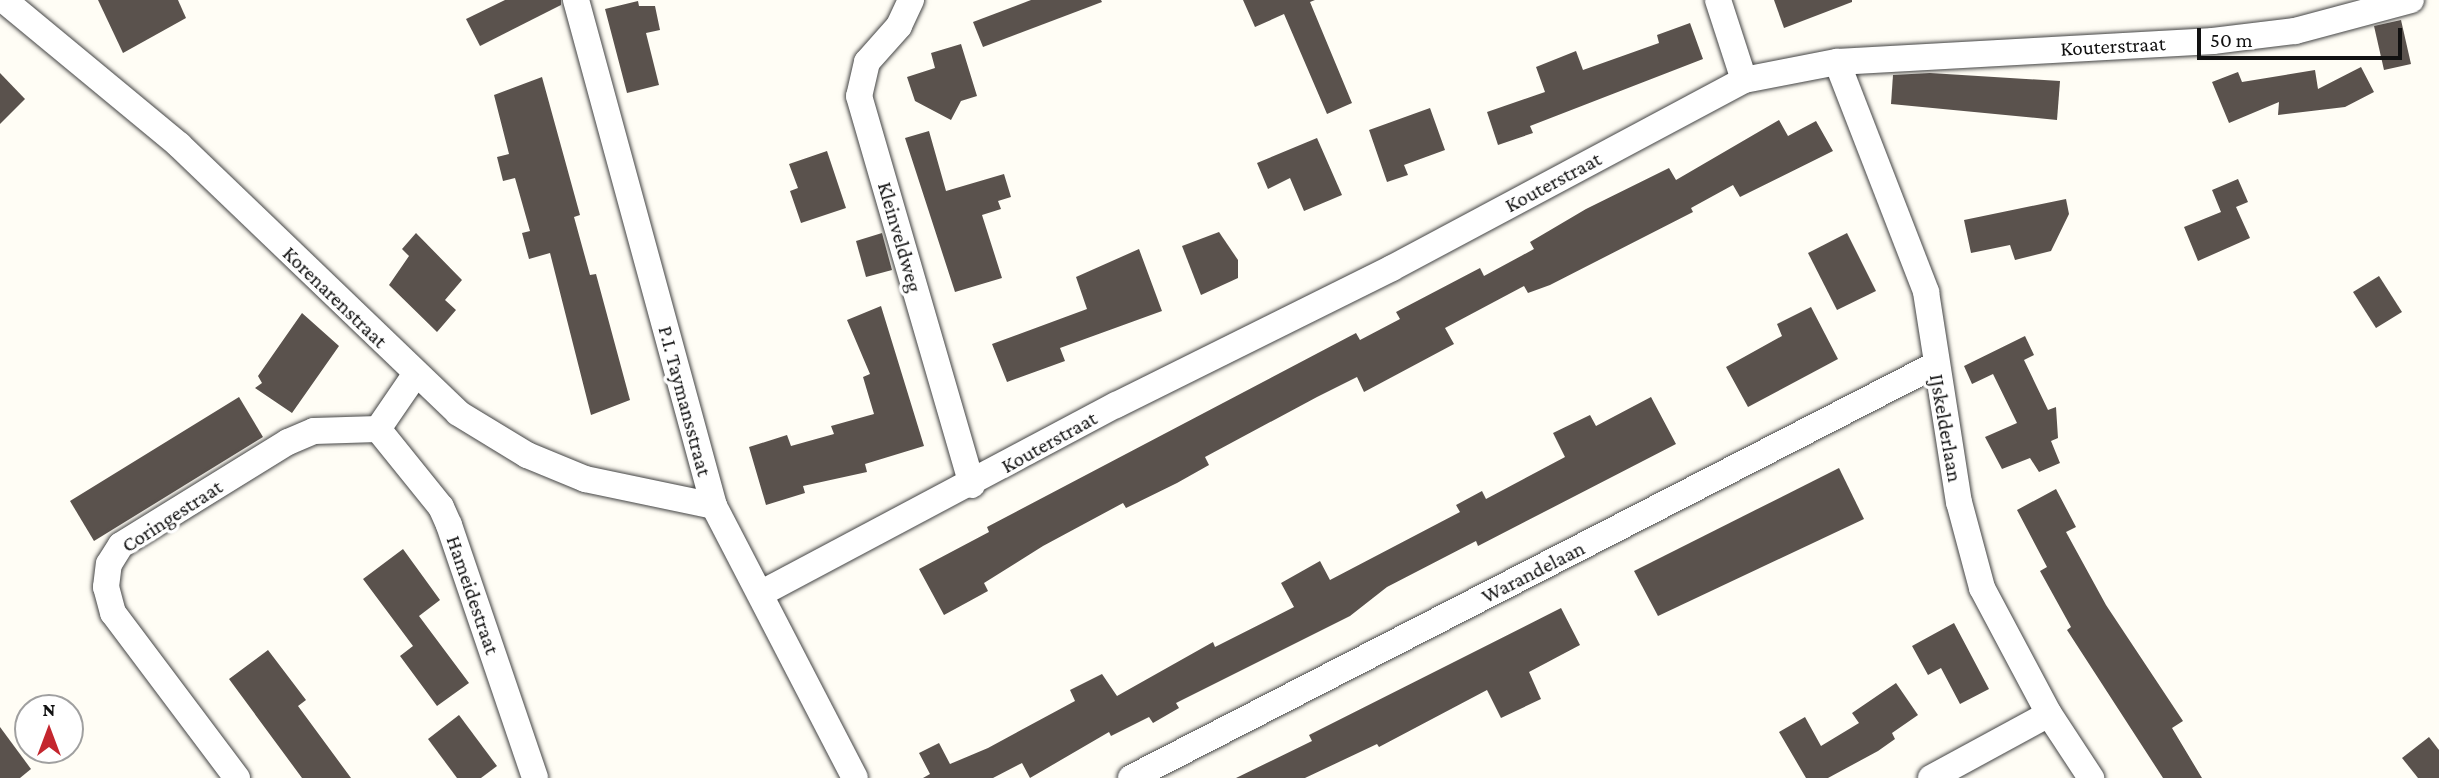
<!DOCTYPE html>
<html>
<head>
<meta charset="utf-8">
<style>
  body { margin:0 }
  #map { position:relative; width:2439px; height:778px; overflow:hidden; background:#fffdf5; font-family:"Crimson Pro",serif }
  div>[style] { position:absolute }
  .building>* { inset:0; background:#5a524d }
  .roads { filter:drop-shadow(0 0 2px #444) drop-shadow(0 0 2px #444) }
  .street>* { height:26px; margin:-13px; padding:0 13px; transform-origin:13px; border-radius:13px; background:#fff }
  span { translate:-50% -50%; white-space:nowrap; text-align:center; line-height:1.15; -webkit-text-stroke:7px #fff; paint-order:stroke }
  .street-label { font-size:21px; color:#111 }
  .north { position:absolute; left:14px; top:694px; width:70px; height:70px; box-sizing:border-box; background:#fff; border:2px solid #a0a0a0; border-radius:50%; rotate:0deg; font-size:19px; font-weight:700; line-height:28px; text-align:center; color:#111 }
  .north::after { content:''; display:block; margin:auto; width:24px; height:32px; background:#c4262e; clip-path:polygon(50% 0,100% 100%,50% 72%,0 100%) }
  .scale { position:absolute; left:2197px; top:28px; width:205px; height:32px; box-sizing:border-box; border:4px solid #111; border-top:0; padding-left:9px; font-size:21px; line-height:24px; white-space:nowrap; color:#111; -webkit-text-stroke:5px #fff; paint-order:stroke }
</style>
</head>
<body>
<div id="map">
  <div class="building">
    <div style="clip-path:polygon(98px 0,178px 0,186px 18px,123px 53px)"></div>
    <div style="clip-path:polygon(505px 0,561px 0,561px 5px,480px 46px,466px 19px)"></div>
    <div style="clip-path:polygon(1031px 0,1101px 0,1102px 2px,983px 47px,973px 22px)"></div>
    <div style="clip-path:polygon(1243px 0,1315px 0,1310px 2px,1352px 103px,1327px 114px,1284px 14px,1255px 27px)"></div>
    <div style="clip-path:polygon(1774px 0,1852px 0,1852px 2px,1784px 28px)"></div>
    <div style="clip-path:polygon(638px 1px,639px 6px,655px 6px,660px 30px,646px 33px,659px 85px,627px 93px,605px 9px)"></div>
    <div style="clip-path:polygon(2401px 20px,2411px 64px,2384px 70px,2374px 26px)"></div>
    <div style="clip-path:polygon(1690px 23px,1703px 59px,1530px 126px,1533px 133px,1498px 145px,1487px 112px,1545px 92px,1536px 67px,1576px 51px,1583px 70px,1659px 43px,1657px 35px)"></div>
    <div style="clip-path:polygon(961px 44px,977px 96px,961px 101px,951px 120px,915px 101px,907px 77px,935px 68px,931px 53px)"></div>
    <div style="clip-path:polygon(2361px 67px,2374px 92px,2345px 107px,2278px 115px,2279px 102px,2229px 123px,2212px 82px,2238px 72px,2242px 82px,2315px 70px,2318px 89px)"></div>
    <div style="clip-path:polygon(0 73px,25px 99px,0 124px)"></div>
    <div style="clip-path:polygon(1930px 73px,2060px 81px,2057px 120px,1891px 104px,1893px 75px)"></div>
    <div style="clip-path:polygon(542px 77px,580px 215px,574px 217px,590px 275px,596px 274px,630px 400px,591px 415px,550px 253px,529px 259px,522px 233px,530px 231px,515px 178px,503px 181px,497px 157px,509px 154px,494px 95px)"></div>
    <div style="clip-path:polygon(1430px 108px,1445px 150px,1404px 165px,1408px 175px,1387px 182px,1369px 130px)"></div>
    <div style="clip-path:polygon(1779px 120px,1788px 136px,1816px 121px,1833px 151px,1740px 197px,1733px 185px,1691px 208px,1693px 212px,1550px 285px,1528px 293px,1524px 286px,1445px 328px,1454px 344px,1364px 392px,1357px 377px,1317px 397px,1205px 457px,1209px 465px,1177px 483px,1126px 508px,1123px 503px,1043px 546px,984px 583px,988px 591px,944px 615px,919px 569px,989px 532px,987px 527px,1356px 333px,1360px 340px,1400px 319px,1396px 312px,1480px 268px,1484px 276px,1534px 249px,1530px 242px,1586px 209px,1669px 168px,1676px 180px)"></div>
    <div style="clip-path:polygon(929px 131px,946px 191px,1004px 174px,1011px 197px,998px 201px,1001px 209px,982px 215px,1002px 278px,955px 292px,905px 138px)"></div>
    <div style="clip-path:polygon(1317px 138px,1342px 195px,1304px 211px,1290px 178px,1268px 189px,1257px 163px)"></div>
    <div style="clip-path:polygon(827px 151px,846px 208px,801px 223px,790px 191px,798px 188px,789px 164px)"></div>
    <div style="clip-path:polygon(2238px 179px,2248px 202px,2236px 207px,2250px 238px,2198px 261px,2184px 227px,2221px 212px,2212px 190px)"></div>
    <div style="clip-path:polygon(2066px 199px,2069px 214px,2051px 251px,2015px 260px,2010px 245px,1971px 253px,1964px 220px)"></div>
    <div style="clip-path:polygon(1219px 232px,1238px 260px,1238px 278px,1201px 295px,1182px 246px)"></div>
    <div style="clip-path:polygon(416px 233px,462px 280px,445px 300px,456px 310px,437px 332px,389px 285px,409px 256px,402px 249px)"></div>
    <div style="clip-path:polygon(882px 233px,892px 270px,866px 277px,856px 241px)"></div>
    <div style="clip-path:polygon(1847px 233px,1876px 291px,1837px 310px,1808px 253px)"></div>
    <div style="clip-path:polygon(1139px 249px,1162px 311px,1060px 348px,1065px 361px,1007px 382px,992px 344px,1087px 309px,1076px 277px)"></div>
    <div style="clip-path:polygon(2379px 276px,2402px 312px,2376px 328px,2353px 292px)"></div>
    <div style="clip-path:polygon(881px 306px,924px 446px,865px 464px,867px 472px,803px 486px,805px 493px,766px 505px,749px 447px,787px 435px,791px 446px,834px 434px,831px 426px,874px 414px,863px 377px,870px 374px,847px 320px)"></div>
    <div style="clip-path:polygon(1811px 307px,1838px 359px,1748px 407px,1726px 367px,1782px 336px,1777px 324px)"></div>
    <div style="clip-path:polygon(302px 313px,339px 346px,292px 413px,255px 388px,262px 383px,258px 376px)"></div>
    <div style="clip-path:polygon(2025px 336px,2034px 355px,2024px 360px,2048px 410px,2056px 407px,2058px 438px,2051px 441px,2060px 463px,2039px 472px,2030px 458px,2002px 469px,1985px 437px,2017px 423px,1993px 374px,1972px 384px,1964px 366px)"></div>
    <div style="clip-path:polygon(239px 397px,263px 437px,94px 541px,70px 501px)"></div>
    <div style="clip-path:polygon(1651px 397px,1676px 444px,1478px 546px,1476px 541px,1387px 587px,1350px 616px,1176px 703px,1179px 708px,1153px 723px,1149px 717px,1111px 736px,1109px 732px,1030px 778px,1022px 763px,993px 778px,923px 778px,930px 774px,919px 753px,939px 743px,950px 764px,988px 748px,1075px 701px,1070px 690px,1102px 674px,1117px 696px,1213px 642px,1215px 647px,1294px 607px,1281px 583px,1320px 561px,1330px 580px,1460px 512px,1456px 505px,1482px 491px,1486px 499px,1565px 457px,1553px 433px,1590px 415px,1596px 426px)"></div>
    <div style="clip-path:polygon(1839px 468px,1864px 519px,1658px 616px,1634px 571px)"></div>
    <div style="clip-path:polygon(2056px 489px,2076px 527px,2066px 532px,2106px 605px,2183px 721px,2172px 728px,2202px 778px,2163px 778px,2067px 630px,2071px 627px,2040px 571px,2047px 567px,2017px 510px)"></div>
    <div style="clip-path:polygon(403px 549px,440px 600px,419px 616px,469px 683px,437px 706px,400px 656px,413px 646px,363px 579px)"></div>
    <div style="clip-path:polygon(1561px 608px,1580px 645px,1529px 672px,1541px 699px,1501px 718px,1487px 690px,1379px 747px,1377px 744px,1305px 778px,1236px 778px,1312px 741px,1309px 735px)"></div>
    <div style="clip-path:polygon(1954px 623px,1989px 689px,1960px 704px,1941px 668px,1928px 675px,1912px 646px)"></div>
    <div style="clip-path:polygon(268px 650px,306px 700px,298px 706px,351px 778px,302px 778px,229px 679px)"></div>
    <div style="clip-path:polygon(1896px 683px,1918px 715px,1892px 733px,1895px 739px,1878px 751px,1828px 778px,1806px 778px,1779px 732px,1805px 717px,1821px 746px,1859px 723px,1852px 713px)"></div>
    <div style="clip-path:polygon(459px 715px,497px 766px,481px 778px,457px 778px,428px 739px)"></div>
    <div style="clip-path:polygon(0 727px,31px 769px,20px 778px,0 778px)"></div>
    <div style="clip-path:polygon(2429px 737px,2439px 750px,2439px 778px,2418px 778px,2402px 758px)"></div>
  </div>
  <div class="roads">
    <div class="street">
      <div style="left:4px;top:0;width:227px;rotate:39.6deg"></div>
      <div style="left:179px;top:145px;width:387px;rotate:43.8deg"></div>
      <div style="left:458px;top:413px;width:81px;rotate:31.3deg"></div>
      <div style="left:527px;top:455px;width:63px;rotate:22.5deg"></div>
      <div style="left:585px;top:479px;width:132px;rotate:11.8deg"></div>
      <div style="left:576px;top:0;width:524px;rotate:74.74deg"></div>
      <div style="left:714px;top:506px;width:306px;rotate:62.6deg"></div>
      <div style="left:911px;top:0;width:29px;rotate:115deg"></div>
      <div style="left:899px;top:26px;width:48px;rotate:131.6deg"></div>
      <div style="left:867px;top:62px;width:35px;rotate:103deg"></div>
      <div style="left:859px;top:96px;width:405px;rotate:73.8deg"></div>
      <div style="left:1718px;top:0;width:84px;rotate:72deg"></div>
      <div style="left:1837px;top:62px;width:247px;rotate:68.8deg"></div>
      <div style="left:1926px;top:292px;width:213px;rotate:81.1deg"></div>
      <div style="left:1959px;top:502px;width:89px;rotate:75deg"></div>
      <div style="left:1982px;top:588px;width:143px;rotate:62deg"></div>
      <div style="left:2049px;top:714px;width:77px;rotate:56.7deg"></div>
      <div style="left:378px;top:429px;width:100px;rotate:51.1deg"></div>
      <div style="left:441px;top:507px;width:20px;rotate:66deg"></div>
      <div style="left:449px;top:525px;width:267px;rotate:71.2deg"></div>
      <div style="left:762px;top:593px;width:401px;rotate:-28deg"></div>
      <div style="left:1116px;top:405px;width:308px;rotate:-26.4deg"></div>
      <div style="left:1392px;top:268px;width:399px;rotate:-28.1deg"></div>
      <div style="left:1744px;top:80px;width:95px;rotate:-11deg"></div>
      <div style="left:1837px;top:62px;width:377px;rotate:-3.2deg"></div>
      <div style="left:2213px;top:41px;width:83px;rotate:-7deg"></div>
      <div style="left:2295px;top:31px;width:120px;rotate:-15deg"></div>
      <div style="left:237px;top:778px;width:206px;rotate:-126.9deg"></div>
      <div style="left:113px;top:613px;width:27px;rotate:-105deg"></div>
      <div style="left:106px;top:587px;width:23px;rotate:-83deg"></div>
      <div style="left:109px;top:564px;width:22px;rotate:-58deg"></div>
      <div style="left:121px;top:545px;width:196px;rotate:-31.7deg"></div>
      <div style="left:288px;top:442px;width:28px;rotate:-23deg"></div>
      <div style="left:314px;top:431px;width:64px;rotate:-1.8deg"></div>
      <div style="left:378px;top:429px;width:65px;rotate:-55.6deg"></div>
      <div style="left:1131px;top:778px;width:904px;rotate:-27.19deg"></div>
      <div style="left:1931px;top:778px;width:134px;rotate:-28.5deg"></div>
    </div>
  </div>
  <div class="street-label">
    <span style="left:2113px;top:46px;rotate:-3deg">Kouterstraat</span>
    <span style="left:1553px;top:182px;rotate:-28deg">Kouterstraat</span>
    <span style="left:900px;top:237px;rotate:74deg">Kleinveldweg</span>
    <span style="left:335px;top:297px;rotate:44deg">Korenarenstraat</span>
    <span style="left:685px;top:401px;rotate:75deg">P.I. Taymansstraat</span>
    <span style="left:1946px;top:428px;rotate:80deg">IJskelderlaan</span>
    <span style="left:1049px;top:442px;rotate:-29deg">Kouterstraat</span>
    <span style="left:172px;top:516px;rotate:-33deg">Coringestraat</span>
    <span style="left:1533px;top:572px;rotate:-27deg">Warandelaan</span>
    <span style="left:473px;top:595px;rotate:71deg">Hameidestraat</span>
  </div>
  <div class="north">N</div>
  <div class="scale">50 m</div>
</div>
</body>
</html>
